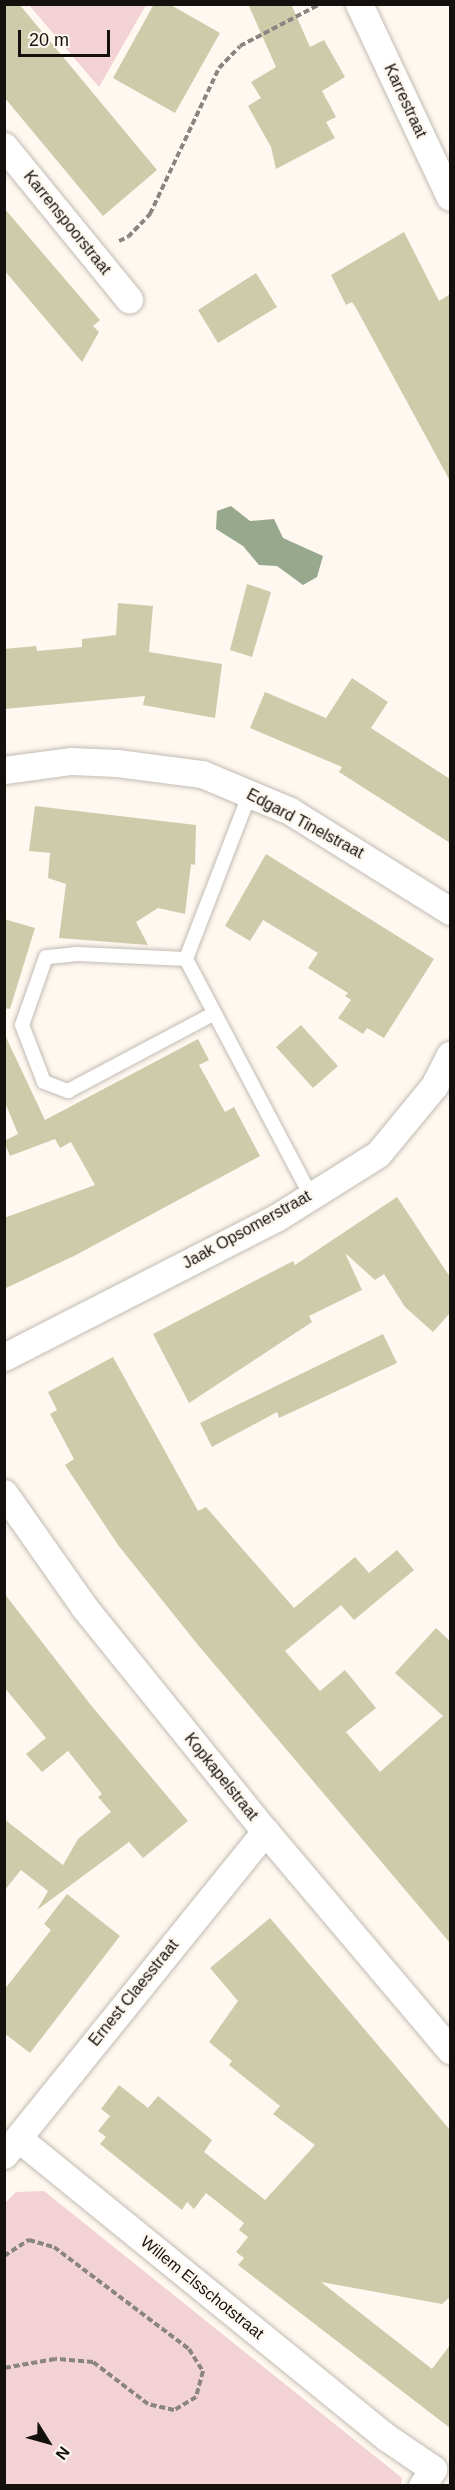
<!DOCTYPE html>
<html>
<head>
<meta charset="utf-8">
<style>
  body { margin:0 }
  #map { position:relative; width:455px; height:2490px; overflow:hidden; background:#fef8f0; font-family:Arial,sans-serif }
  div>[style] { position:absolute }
  .green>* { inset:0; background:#f3d2d5 }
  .water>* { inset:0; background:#97a88d }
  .building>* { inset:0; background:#cecbab }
  .path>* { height:4px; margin-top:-2px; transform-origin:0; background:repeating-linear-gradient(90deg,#8a8580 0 6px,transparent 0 9px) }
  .roads { filter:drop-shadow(0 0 2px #c2bbb2) drop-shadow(0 0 2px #c2bbb2) }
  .lane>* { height:14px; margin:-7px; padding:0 7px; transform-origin:7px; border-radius:7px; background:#fff }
  .street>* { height:27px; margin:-13.5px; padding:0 13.5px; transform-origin:13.5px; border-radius:13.5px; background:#fff }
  span { translate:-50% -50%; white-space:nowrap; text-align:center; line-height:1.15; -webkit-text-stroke:5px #fef8f0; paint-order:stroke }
  .street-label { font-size:16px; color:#13100d }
  .frame { position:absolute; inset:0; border:6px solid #13100d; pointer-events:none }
  .north { position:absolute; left:18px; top:2412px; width:60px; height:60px; -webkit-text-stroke:4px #fef8f0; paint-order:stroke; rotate:127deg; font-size:16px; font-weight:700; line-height:24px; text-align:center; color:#13100d }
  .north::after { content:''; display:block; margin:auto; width:21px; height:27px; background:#13100d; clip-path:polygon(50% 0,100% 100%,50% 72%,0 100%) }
  .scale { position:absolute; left:18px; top:30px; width:92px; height:27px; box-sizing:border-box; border:3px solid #13100d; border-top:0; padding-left:8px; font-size:18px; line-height:21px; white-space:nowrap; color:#13100d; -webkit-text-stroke:4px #fef8f0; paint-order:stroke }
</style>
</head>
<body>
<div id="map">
  <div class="green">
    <div style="clip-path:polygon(29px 5px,146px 5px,99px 87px)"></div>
    <div style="clip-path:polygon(44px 2191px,402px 2478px,401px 2485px,5px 2485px,5px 2203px,16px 2192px)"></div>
  </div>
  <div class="water">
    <div style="clip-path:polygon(231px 506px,250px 521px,274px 519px,283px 538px,323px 556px,317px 577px,303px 585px,277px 566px,259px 565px,243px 546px,216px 529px,217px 511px)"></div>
  </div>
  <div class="building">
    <div style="clip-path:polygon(4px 4px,19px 4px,157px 170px,103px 216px,4px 97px)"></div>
    <div style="clip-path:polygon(154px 4px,169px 4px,220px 33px,175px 113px,113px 78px)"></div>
    <div style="clip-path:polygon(248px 4px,291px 4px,310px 47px,324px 40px,345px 77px,322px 91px,336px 117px,326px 122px,335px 138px,276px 169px,271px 147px,248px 106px,261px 98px,251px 82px,276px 67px)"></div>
    <div style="clip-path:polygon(4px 208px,100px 320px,93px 326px,99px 332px,82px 362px,4px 270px)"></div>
    <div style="clip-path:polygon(404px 232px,439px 301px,450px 294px,450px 481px,356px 308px,352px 302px,346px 305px,331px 275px)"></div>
    <div style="clip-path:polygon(256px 273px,277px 307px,218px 343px,198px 310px)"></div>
    <div style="clip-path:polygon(247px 584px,271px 592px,252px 657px,230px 650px)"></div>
    <div style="clip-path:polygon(118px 603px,153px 606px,149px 652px,222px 664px,215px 718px,143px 705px,145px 696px,4px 709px,4px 649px,36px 646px,37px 651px,82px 647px,82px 639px,116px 635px)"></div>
    <div style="clip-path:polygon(352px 678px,388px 702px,371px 728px,450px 779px,450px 843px,339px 772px,342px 767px,250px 728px,265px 692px,326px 718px)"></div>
    <div style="clip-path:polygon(35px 806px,196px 825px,195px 865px,191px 864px,185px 914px,158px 908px,136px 922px,148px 945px,59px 938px,66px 884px,48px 878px,50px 853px,29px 851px)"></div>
    <div style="clip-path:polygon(266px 854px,434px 959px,384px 1038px,367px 1028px,363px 1034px,338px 1018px,351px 1000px,345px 996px,348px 993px,308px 968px,318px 953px,263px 920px,250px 941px,225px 926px)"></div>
    <div style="clip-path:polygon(4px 919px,35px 928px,10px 1009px,4px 1008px)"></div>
    <div style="clip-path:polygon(301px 1025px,338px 1066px,313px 1088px,276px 1047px)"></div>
    <div style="clip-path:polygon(4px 1033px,45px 1120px,198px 1039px,209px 1060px,199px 1065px,225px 1112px,234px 1107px,260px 1156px,76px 1255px,4px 1289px,4px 1218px,95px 1185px,71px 1142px,60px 1148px,55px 1139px,10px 1156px,4px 1141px,18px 1134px,4px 1100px)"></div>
    <div style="clip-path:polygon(397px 1197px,450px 1277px,450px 1313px,433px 1332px,405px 1307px,384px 1274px,375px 1280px,345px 1253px,362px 1290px,309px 1316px,312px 1322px,189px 1403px,153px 1334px,293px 1261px,295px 1265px)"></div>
    <div style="clip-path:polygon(383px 1334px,397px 1363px,279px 1418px,277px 1412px,212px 1447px,200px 1423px)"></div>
    <div style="clip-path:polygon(113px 1357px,198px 1511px,206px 1507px,294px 1608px,355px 1557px,369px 1573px,397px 1550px,414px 1570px,354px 1620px,341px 1605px,285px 1651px,320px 1691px,345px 1670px,376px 1708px,346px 1732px,380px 1772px,443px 1716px,395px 1673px,436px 1628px,450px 1641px,450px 1943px,198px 1645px,118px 1545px,65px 1465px,74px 1459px,50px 1414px,57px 1410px,48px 1392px)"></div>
    <div style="clip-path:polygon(4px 1593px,90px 1704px,188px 1821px,143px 1858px,129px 1842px,37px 1910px,48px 1891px,21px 1870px,4px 1891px,4px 1819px,63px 1865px,78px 1839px,111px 1812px,98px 1797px,102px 1794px,68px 1751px,42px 1772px,26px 1754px,46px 1738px,4px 1687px)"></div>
    <div style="clip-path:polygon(67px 1894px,120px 1936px,30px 2053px,4px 2033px,4px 1990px,51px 1930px,44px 1924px)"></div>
    <div style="clip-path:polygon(270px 1918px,450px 2130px,450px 2297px,442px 2304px,321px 2282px,432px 2369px,450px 2345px,450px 2428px,238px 2265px,244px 2258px,236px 2252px,248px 2237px,239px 2230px,244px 2223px,206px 2193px,194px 2209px,187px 2202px,182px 2210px,100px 2144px,106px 2137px,98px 2131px,110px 2116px,101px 2109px,119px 2085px,148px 2108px,158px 2096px,212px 2140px,204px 2152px,265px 2200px,315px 2145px,273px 2114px,280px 2106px,229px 2065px,232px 2061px,209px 2042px,238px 2001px,210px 1968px)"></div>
  </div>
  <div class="path">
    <div style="left:119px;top:241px;width:10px;rotate:-24deg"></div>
    <div style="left:128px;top:237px;width:32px;rotate:-46deg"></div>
    <div style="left:150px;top:214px;width:161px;rotate:-64.7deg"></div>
    <div style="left:219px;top:68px;width:30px;rotate:-46deg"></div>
    <div style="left:240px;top:46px;width:90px;rotate:-27.7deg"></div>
    <div style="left:4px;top:2256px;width:30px;rotate:-33deg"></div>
    <div style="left:29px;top:2240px;width:26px;rotate:16deg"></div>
    <div style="left:54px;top:2247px;width:169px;rotate:37.1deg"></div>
    <div style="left:189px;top:2349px;width:26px;rotate:58deg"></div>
    <div style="left:203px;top:2371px;width:27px;rotate:105deg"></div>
    <div style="left:196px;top:2397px;width:26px;rotate:149deg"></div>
    <div style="left:174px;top:2410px;width:27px;rotate:-167deg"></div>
    <div style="left:148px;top:2404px;width:69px;rotate:-142.6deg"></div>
    <div style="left:93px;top:2362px;width:38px;rotate:-175deg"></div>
    <div style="left:55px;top:2359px;width:52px;rotate:170deg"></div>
  </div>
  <div class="roads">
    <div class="lane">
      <div style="left:250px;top:793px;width:178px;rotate:111.1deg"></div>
      <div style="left:186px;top:959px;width:268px;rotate:62.2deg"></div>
      <div style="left:186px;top:959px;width:109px;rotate:-177.4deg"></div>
      <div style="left:77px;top:954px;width:31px;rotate:174deg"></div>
      <div style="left:46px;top:957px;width:72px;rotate:109.4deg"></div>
      <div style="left:22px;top:1025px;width:61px;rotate:68.9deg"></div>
      <div style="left:44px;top:1082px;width:26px;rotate:21deg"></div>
      <div style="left:68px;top:1091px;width:166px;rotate:-28deg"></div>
    </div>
    <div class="street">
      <div style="left:359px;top:4px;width:213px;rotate:64.8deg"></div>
      <div style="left:4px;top:146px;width:198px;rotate:50.8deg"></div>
      <div style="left:4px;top:770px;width:68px;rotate:-7.7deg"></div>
      <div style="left:71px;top:761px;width:46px;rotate:2.5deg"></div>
      <div style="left:117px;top:763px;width:86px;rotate:7.4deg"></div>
      <div style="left:202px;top:774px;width:95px;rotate:22.8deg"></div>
      <div style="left:290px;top:811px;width:189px;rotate:32deg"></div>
      <div style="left:4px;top:1357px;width:305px;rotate:-27.1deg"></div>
      <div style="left:276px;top:1218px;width:120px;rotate:-32.1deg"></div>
      <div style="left:378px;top:1154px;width:88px;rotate:-50.5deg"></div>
      <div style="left:434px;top:1086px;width:35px;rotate:-63deg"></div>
      <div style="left:4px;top:1493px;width:139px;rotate:54.9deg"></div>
      <div style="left:84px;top:1607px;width:288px;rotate:51.1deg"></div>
      <div style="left:265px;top:1831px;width:287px;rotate:49.8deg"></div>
      <div style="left:18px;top:2138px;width:474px;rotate:39.1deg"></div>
      <div style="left:386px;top:2437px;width:57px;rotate:34.2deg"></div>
      <div style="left:433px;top:2469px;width:20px;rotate:123deg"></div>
      <div style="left:4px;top:2155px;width:416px;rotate:-51.1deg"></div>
    </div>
  </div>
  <div class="street-label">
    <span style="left:405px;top:101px;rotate:65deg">Karrestraat</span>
    <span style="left:67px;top:223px;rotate:51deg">Karrenspoorstraat</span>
    <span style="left:305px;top:824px;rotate:28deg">Edgard Tinelstraat</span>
    <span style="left:247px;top:1230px;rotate:-29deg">Jaak Opsomerstraat</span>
    <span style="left:221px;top:1777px;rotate:51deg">Kopkapelstraat</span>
    <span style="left:134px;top:1993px;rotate:-51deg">Ernest Claesstraat</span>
    <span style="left:202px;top:2288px;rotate:39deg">Willem Elsschotstraat</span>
  </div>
  <div class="frame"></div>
  <div class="north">N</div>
  <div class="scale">20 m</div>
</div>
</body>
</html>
